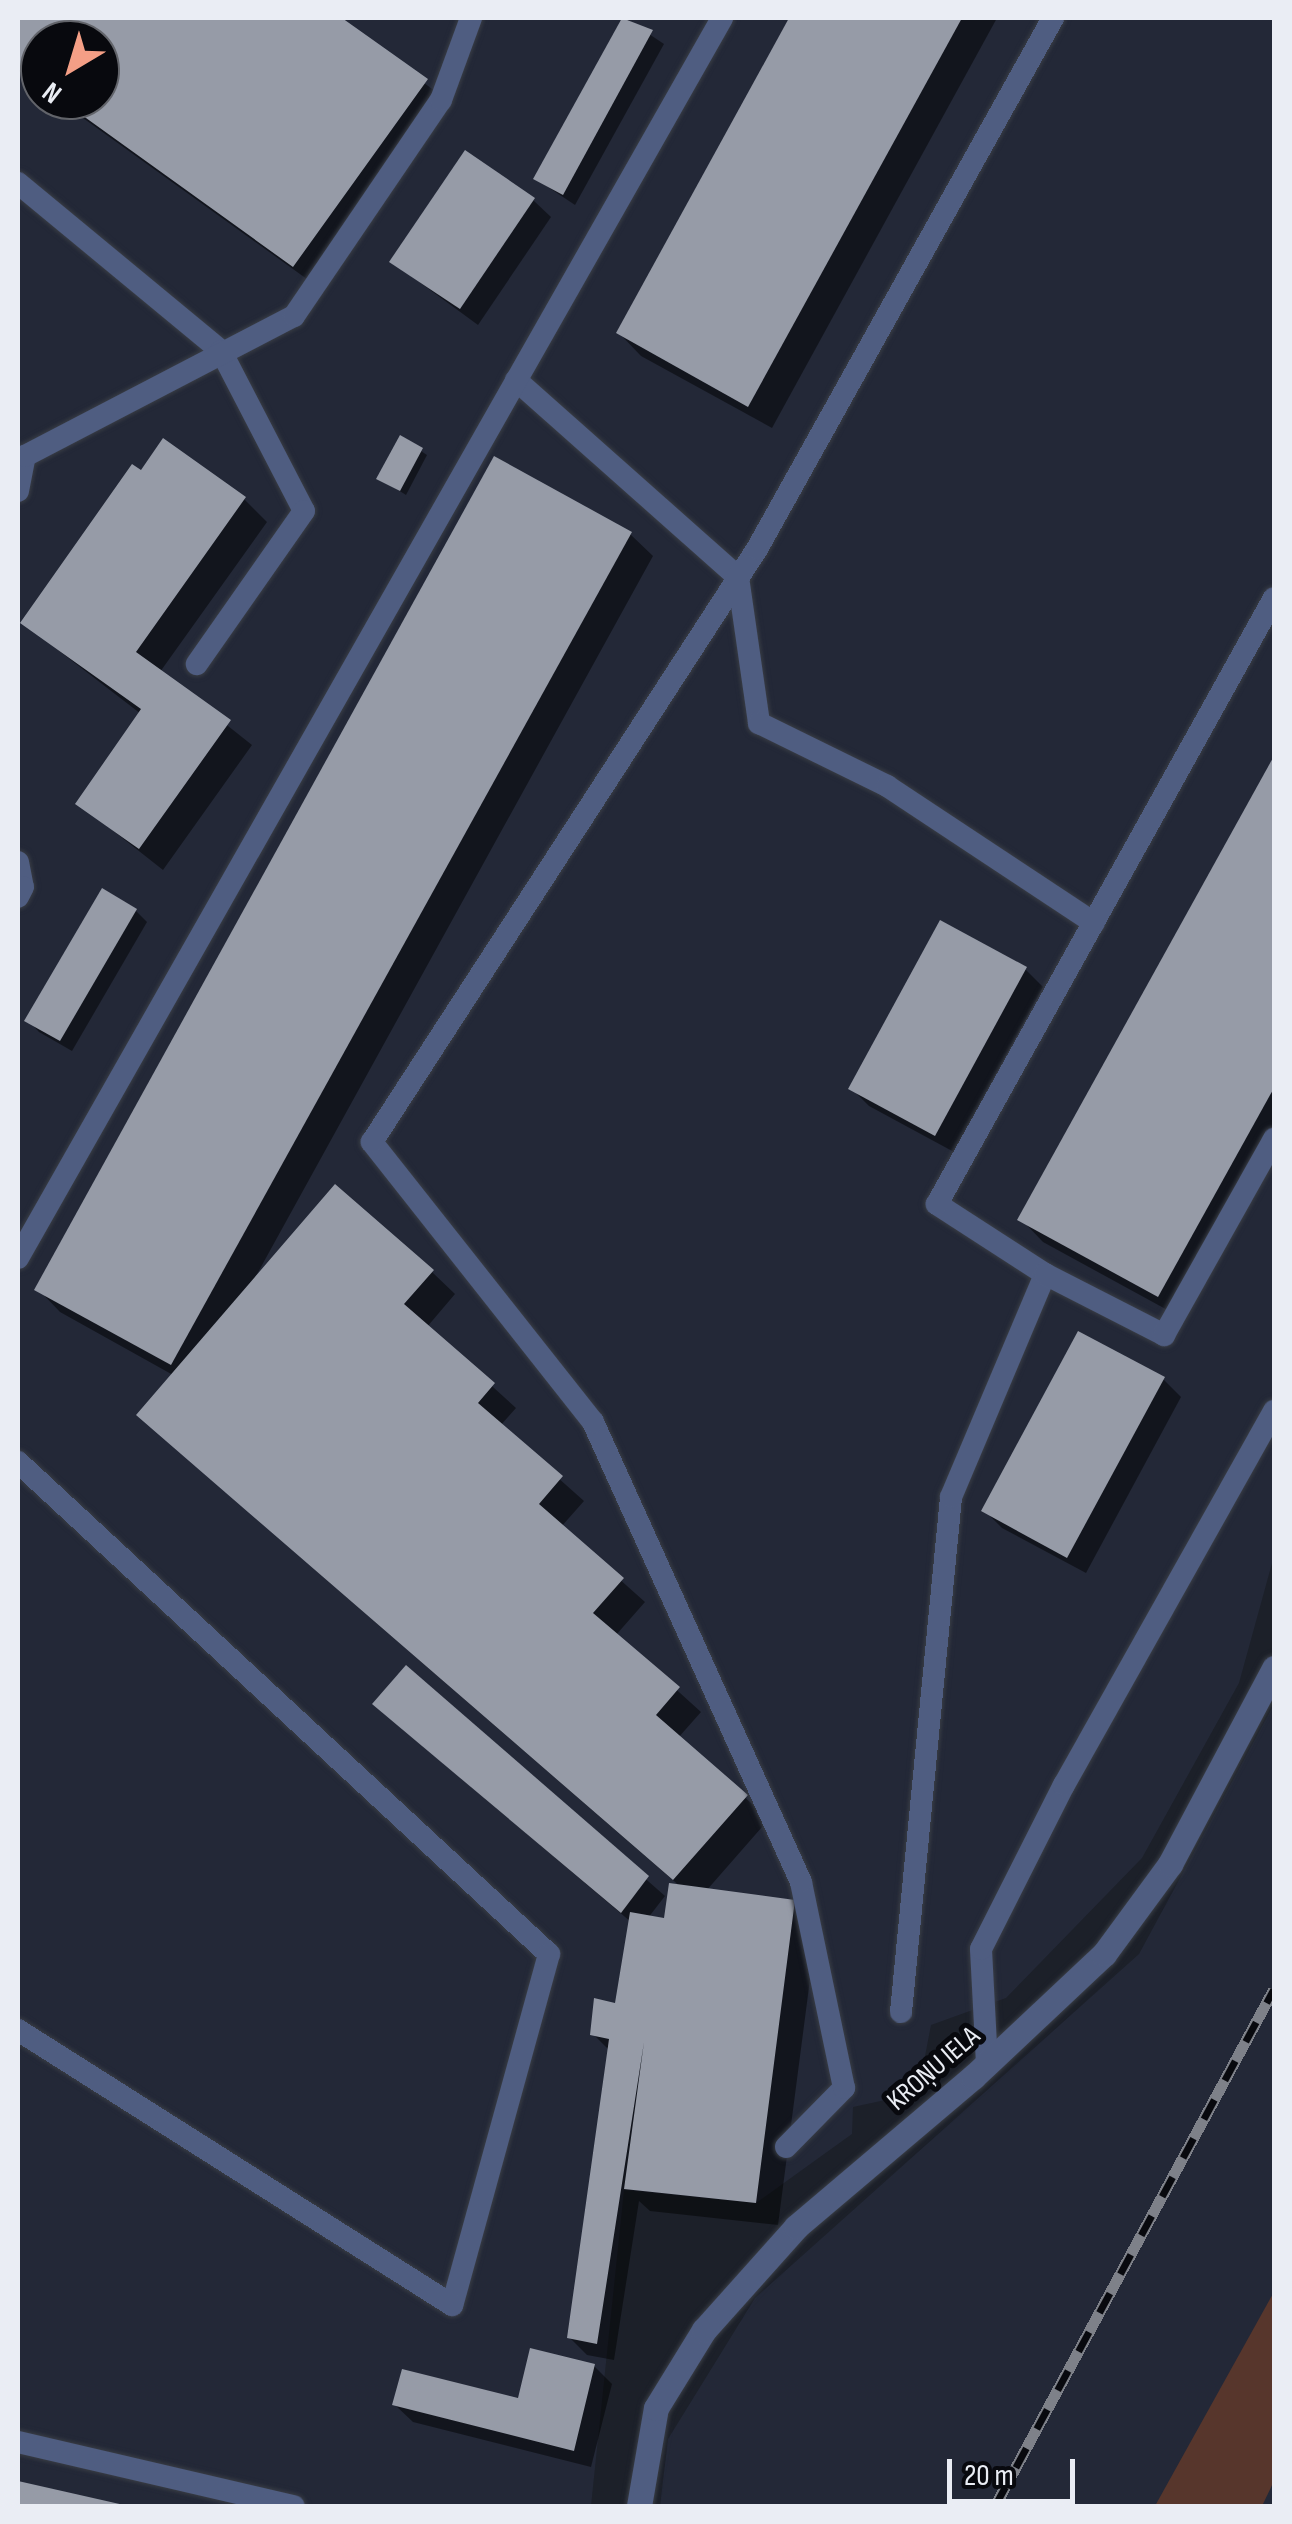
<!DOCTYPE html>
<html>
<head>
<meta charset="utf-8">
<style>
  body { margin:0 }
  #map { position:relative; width:1292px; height:2524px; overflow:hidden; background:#1c2029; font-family:"Sofia Sans Condensed",sans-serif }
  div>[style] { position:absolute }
  .built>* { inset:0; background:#232837 }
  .green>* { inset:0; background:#57362c }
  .shadow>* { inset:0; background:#0007 }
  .building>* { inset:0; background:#969ba7 }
  .roads { filter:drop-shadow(0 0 2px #393d45) drop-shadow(0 0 2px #393d45) }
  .service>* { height:22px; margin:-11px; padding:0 11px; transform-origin:11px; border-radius:11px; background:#4f5d81 }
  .minor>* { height:25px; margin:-12.5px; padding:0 12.5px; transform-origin:12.5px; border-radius:12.5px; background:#4f5d81 }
  .rail>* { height:11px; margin-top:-5.5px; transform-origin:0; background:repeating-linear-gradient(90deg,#08090e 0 22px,#7e8189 0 44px); box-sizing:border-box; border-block:2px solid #7e8189 }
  span { translate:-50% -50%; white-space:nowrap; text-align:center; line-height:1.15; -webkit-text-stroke:10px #08090e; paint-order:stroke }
  .street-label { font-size:28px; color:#eaedf4 }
  .frame { position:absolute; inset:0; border:20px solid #eaedf4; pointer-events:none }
  .north { position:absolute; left:20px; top:20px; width:100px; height:100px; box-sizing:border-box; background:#08090e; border:2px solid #62646a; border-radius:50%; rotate:218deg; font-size:28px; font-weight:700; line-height:40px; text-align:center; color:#eaedf4 }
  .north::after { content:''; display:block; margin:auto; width:35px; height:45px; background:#f49f86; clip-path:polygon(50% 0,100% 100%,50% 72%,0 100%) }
  .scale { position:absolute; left:947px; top:2459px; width:128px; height:45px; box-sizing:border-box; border:5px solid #eaedf4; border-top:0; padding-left:12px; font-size:30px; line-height:35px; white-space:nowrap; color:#eaedf4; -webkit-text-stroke:8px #08090e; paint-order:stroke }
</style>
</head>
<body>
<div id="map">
  <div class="built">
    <div style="clip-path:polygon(evenodd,18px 18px,1274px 18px,1274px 1556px,1239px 1683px,1142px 1858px,1006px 1998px,931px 2025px,918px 2093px,853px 2107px,852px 2134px,756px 2203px,624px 2190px,591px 2506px,18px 2506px,18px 18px,40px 40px,100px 40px,100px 100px,40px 100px,40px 40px)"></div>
    <div style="clip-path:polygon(1274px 1704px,1274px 2506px,660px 2506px,668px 2439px,755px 2298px,1139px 1954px)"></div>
  </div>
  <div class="green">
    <div style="clip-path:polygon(1274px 2292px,1274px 2481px,1262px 2506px,1155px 2506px)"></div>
  </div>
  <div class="shadow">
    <div style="clip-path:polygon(18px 18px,338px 18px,444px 98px,311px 282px,58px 100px,100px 100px,100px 40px,40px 40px,40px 87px,18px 71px)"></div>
    <div style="clip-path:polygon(625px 18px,664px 44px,575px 205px,536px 179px)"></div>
    <div style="clip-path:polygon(792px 18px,997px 18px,772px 428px,641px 356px,619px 333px)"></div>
    <div style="clip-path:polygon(533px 200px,551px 217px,478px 325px,392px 262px)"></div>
    <div style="clip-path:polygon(401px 438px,427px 455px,406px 495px,379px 478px)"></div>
    <div style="clip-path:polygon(141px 474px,244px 499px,267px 522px,160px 672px,252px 745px,163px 870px,78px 803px,141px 714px,23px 623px)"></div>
    <div style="clip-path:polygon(630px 534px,653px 556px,256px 1276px,432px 1272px,455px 1294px,427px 1327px,516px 1408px,500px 1426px,584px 1501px,561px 1527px,645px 1602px,616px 1635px,701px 1712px,678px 1738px,769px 1819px,706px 1891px,794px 1903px,817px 1926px,778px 2225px,650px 2211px,639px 2201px,614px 2360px,587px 2355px,569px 2337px,610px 2051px,593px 2034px,617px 2006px,631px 1922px,393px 1721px,406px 1668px,665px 1896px,648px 1918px,666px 1921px,682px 1888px,162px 1437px,173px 1375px,60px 1312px,38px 1289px)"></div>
    <div style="clip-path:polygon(1274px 765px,1274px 1151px,1182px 1318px,1043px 1242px,1021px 1219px)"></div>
    <div style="clip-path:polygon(136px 911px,147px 922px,72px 1051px,39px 1032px,28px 1020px)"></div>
    <div style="clip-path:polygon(1025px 969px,1043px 987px,954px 1152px,869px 1106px,851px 1088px)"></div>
    <div style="clip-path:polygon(1163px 1379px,1181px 1397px,1086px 1573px,1002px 1528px,984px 1510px)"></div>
    <div style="clip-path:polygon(594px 2366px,612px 2384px,591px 2467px,413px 2422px,395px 2405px,520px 2401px)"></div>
    <div style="clip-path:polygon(18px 2483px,120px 2506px,18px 2506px)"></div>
  </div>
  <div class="building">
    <div style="clip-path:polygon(18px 18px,342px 18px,428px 79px,293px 267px,61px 100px,100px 100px,100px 40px,40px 40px,40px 85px,18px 69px)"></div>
    <div style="clip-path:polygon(622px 18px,653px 30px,563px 195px,533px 179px)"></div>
    <div style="clip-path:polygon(789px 18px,962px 18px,748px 407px,616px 333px)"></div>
    <div style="clip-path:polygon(465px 150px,535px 198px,460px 309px,389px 262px)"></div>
    <div style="clip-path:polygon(400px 435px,423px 448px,400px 491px,376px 479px)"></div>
    <div style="clip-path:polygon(163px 438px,246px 497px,136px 652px,231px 720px,139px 849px,75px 804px,141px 709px,20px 623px,132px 464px,141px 470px)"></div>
    <div style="clip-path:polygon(494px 456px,632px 532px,171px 1365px,34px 1290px)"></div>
    <div style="clip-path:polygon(1274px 756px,1274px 1088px,1158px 1297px,1017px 1220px)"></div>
    <div style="clip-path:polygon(102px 888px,137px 909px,60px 1041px,24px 1021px)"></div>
    <div style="clip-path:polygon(940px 920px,1027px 967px,935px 1136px,848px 1089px)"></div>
    <div style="clip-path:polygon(335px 1184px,434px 1270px,404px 1304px,495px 1383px,478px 1403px,563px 1476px,539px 1504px,624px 1578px,593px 1613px,680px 1687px,656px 1715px,748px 1795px,673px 1880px,136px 1415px)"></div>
    <div style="clip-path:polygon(1078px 1331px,1165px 1377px,1067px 1558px,981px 1511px)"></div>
    <div style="clip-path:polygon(406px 1665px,649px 1876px,621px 1913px,372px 1704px)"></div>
    <div style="clip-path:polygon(669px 1883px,795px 1900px,756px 2203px,624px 2189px,644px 2042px,597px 2344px,567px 2338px,609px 2039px,590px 2035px,594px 1998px,615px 2003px,630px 1912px,664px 1918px)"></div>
    <div style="clip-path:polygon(530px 2348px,595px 2364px,574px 2451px,392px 2405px,402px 2369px,518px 2398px)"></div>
    <div style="clip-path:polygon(18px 2481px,124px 2505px,124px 2506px,18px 2506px)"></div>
  </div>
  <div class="roads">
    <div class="service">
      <div style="left:18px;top:183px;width:264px;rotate:39.6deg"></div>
      <div style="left:221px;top:351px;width:180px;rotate:62.6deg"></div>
      <div style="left:304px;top:511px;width:187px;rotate:125deg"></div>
      <div style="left:516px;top:380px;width:297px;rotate:41.6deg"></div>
      <div style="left:738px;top:577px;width:148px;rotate:81.8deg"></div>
      <div style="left:759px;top:723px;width:143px;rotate:26.2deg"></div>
      <div style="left:887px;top:786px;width:248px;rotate:33.5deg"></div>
      <div style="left:18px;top:491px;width:36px;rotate:-79deg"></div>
      <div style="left:25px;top:456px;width:303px;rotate:-27.5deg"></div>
      <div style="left:294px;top:316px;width:261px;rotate:-55.8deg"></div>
      <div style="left:441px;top:100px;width:87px;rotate:-69.9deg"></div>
      <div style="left:18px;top:862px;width:25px;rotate:79deg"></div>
      <div style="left:23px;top:887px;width:11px;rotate:117deg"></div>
      <div style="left:18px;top:1258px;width:1426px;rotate:-60.41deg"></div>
      <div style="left:1045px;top:1274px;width:129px;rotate:-147.1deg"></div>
      <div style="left:937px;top:1204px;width:693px;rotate:-60.92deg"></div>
      <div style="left:18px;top:1462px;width:724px;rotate:42.82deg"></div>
      <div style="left:549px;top:1954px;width:364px;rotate:105.4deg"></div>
      <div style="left:452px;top:2305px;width:514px;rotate:-147.64deg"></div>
      <div style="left:901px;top:2012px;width:517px;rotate:-84.45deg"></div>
      <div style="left:951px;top:1497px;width:242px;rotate:-67.1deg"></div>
      <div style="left:1045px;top:1274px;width:134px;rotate:27.1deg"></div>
      <div style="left:1164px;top:1335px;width:225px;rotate:-60.7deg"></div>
      <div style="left:987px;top:2064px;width:115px;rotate:-93deg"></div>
      <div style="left:981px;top:1949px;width:184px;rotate:-63.2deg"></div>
      <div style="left:1064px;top:1785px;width:429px;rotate:-60.7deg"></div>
      <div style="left:786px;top:2147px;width:83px;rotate:-45.5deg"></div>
      <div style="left:844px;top:2088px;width:210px;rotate:-101.8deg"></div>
      <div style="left:801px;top:1882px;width:505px;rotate:-114.33deg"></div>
      <div style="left:593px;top:1422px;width:357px;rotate:-128.3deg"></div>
      <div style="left:372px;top:1142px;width:707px;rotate:-57.01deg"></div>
      <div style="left:757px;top:549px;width:608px;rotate:-60.86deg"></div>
      <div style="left:18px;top:2442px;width:283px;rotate:13.1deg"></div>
    </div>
    <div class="minor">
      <div style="left:639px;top:2506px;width:99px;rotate:-80.2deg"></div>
      <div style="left:656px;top:2408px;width:92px;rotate:-58.4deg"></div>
      <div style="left:704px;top:2330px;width:138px;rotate:-48.2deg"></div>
      <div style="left:796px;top:2227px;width:232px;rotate:-40.3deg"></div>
      <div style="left:973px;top:2077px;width:180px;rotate:-43.2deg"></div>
      <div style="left:1104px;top:1954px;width:112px;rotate:-53.7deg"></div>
      <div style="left:1170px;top:1864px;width:222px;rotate:-62deg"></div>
    </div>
  </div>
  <div class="rail">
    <div style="left:995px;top:2506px;width:587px;rotate:-61.65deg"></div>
  </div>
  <div class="street-label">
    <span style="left:934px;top:2069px;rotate:-41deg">KROŅU IELA</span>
  </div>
  <div class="frame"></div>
  <div class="north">N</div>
  <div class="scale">20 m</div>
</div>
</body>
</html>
